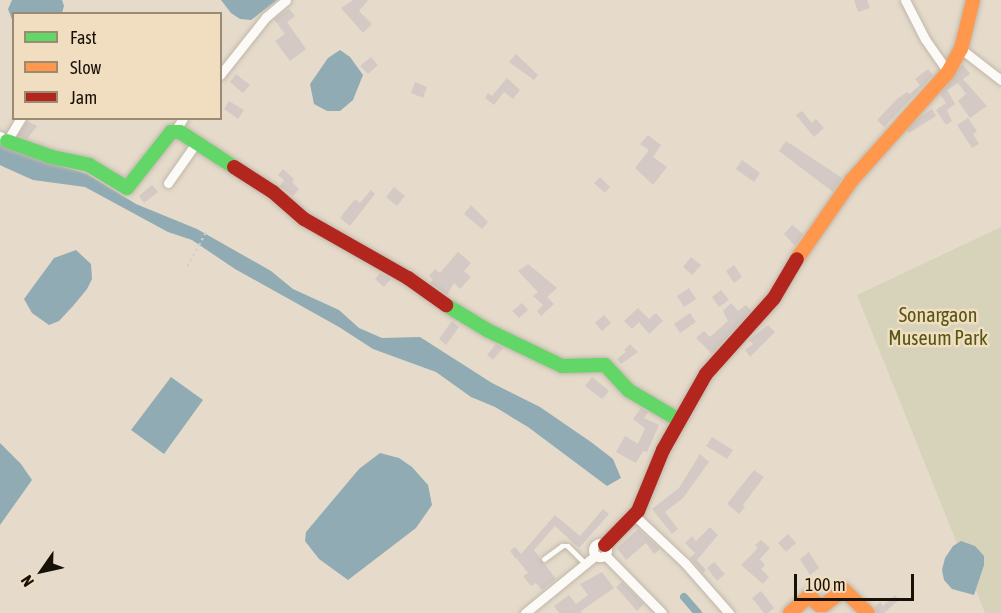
<!DOCTYPE html>
<html>
<head>
<meta charset="utf-8">
<style>
  body { margin:0 }
  #map { position:relative; width:1001px; height:613px; overflow:hidden; background:#e6dbca; font-family:"Asap Condensed",sans-serif }
  div>[style] { position:absolute }
  .green>* { inset:0; background:#d6d3ba }
  .water>* { inset:0; background:#90abb4 }
  .canal>* { height:8px; margin:-4px; padding:0 4px; transform-origin:4px; border-radius:4px; background:#90abb4 }
  .building>* { inset:0; background:#d4c9c4 }
  .path>* { height:1.5px; margin-top:-0.75px; transform-origin:0; background:repeating-linear-gradient(90deg,#d2d0cb 0 3px,transparent 0 6px) }
  .roads { filter:drop-shadow(0 0 2px #bfb7ab) drop-shadow(0 0 2px #bfb7ab) }
  .lane>* { height:4.5px; margin:-2.25px; padding:0 2.25px; transform-origin:2.25px; border-radius:2.25px; background:#fbfaf7 }
  .street>* { height:9px; margin:-4.5px; padding:0 4.5px; transform-origin:4.5px; border-radius:4.5px; background:#fbfaf7 }
  .street>.ring { margin:-4.5px; padding:0; box-sizing:content-box; background:none; border:9px solid #fbfaf7; border-radius:50% }
  .fast>* { height:14px; margin:-7px; padding:0 7px; transform-origin:7px; border-radius:7px; background:#63d668 }
  .slow>* { height:14px; margin:-7px; padding:0 7px; transform-origin:7px; border-radius:7px; background:#ff974d }
  .jam>* { height:14px; margin:-7px; padding:0 7px; transform-origin:7px; border-radius:7px; background:#b3261e }
  span { translate:-50% -50%; white-space:nowrap; text-align:center; line-height:1.15; -webkit-text-stroke:5px #f1ddbf; paint-order:stroke }
  .park-label { font-size:20px; color:#535614 }
  .legend { position:absolute; left:12px; top:12px; width:210px; height:108px; box-sizing:border-box; background:#f1ddbf; border:2px solid #9a8b75; margin:0; padding:8px 10px; list-style:none; font-size:18px; color:#181107 }
  .legend li { display:flex; align-items:center; gap:12px; height:30px }
  .legend b { width:30px; border:2px solid #9a8b75 }
  .north { position:absolute; left:12px; top:541px; width:60px; height:60px; -webkit-text-stroke:4px #f1ddbf; paint-order:stroke; rotate:236deg; font-size:16px; font-weight:700; line-height:24px; text-align:center; color:#181107 }
  .north::after { content:''; display:block; margin:auto; width:21px; height:27px; background:#181107; clip-path:polygon(50% 0,100% 100%,50% 72%,0 100%) }
  .scale { position:absolute; left:794px; top:574px; width:120px; height:27px; box-sizing:border-box; border:3px solid #181107; border-top:0; padding-left:8px; font-size:18px; line-height:21px; white-space:nowrap; color:#181107; -webkit-text-stroke:4px #f1ddbf; paint-order:stroke }
</style>
</head>
<body>
<div id="map">
  <div class="green">
    <div style="clip-path:polygon(1001px 227px,1001px 613px,985px 613px,857px 295px)"></div>
  </div>
  <div class="water">
    <div style="clip-path:polygon(12px 0,62px 0,64px 6px,62px 13px,14px 14px,13px 22px,8px 9px)"></div>
    <div style="clip-path:polygon(221px 0,277px 0,251px 20px,240px 19px,231px 13px)"></div>
    <div style="clip-path:polygon(340px 50px,350px 57px,363px 75px,353px 100px,340px 111px,327px 111px,314px 104px,310px 84px,328px 58px)"></div>
    <div style="clip-path:polygon(0 144px,37px 159px,87px 174px,136px 204px,197px 229px,271px 271px,293px 289px,339px 310px,359px 328px,382px 338px,420px 337px,492px 383px,540px 407px,591px 442px,613px 459px,621px 478px,607px 486px,528px 427px,495px 407px,471px 397px,436px 372px,373px 349px,339px 327px,235px 269px,192px 240px,168px 232px,85px 187px,33px 180px,4px 167px,0 165px)"></div>
    <div style="clip-path:polygon(76px 250px,91px 264px,92px 279px,87px 289px,73px 306px,59px 321px,49px 325px,32px 313px,24px 299px,54px 258px)"></div>
    <div style="clip-path:polygon(171px 377px,203px 400px,164px 454px,131px 430px)"></div>
    <div style="clip-path:polygon(0 443px,21px 464px,32px 480px,0 525px)"></div>
    <div style="clip-path:polygon(380px 453px,399px 458px,412px 467px,428px 485px,432px 505px,416px 528px,348px 580px,319px 559px,305px 541px,306px 532px,359px 469px)"></div>
    <div style="clip-path:polygon(961px 541px,975px 546px,984px 556px,984px 565px,974px 595px,952px 589px,944px 580px,942px 570px,945px 558px,953px 546px)"></div>
  </div>
  <div class="canal">
    <div style="left:684px;top:597px;width:21px;rotate:49deg"></div>
  </div>
  <div class="building">
    <div style="clip-path:polygon(353px 0,368px 0,359px 11px,372px 24px,363px 33px,341px 8px)"></div>
    <div style="clip-path:polygon(854px 0,867px 0,870px 8px,858px 12px)"></div>
    <div style="clip-path:polygon(289px 9px,295px 16px,287px 22px,306px 49px,290px 61px,275px 41px,285px 34px,274px 19px)"></div>
    <div style="clip-path:polygon(516px 54px,538px 75px,534px 80px,509px 62px)"></div>
    <div style="clip-path:polygon(371px 57px,378px 65px,368px 74px,360px 66px)"></div>
    <div style="clip-path:polygon(963px 64px,970px 74px,963px 79px,987px 106px,970px 118px,958px 101px,966px 94px,958px 83px,947px 90px,955px 104px,947px 110px,952px 121px,946px 125px,936px 110px,946px 103px,940px 94px)"></div>
    <div style="clip-path:polygon(928px 69px,933px 75px,884px 127px,877px 120px,897px 99px,907px 92px,910px 94px,920px 85px,915px 79px)"></div>
    <div style="clip-path:polygon(236px 74px,250px 85px,243px 93px,230px 82px)"></div>
    <div style="clip-path:polygon(507px 78px,520px 90px,513px 99px,504px 92px,494px 105px,485px 98px,488px 93px,492px 96px)"></div>
    <div style="clip-path:polygon(415px 82px,427px 87px,423px 98px,411px 93px)"></div>
    <div style="clip-path:polygon(229px 101px,244px 110px,238px 119px,224px 109px)"></div>
    <div style="clip-path:polygon(932px 109px,936px 116px,909px 133px,906px 129px,915px 120px)"></div>
    <div style="clip-path:polygon(802px 111px,812px 123px,816px 119px,824px 128px,814px 137px,796px 115px)"></div>
    <div style="clip-path:polygon(968px 118px,977px 131px,973px 134px,979px 144px,972px 148px,957px 125px)"></div>
    <div style="clip-path:polygon(27px 121px,37px 126px,27px 139px,18px 135px)"></div>
    <div style="clip-path:polygon(648px 135px,661px 145px,653px 157px,667px 167px,653px 185px,635px 168px,649px 150px,640px 144px)"></div>
    <div style="clip-path:polygon(786px 141px,842px 178px,833px 192px,779px 151px)"></div>
    <div style="clip-path:polygon(742px 160px,760px 173px,754px 182px,736px 169px)"></div>
    <div style="clip-path:polygon(283px 169px,294px 179px,292px 182px,299px 189px,293px 196px,280px 186px,284px 180px,278px 175px)"></div>
    <div style="clip-path:polygon(600px 177px,610px 187px,605px 193px,594px 183px)"></div>
    <div style="clip-path:polygon(152px 185px,158px 192px,144px 203px,139px 196px)"></div>
    <div style="clip-path:polygon(394px 187px,405px 196px,397px 206px,386px 197px)"></div>
    <div style="clip-path:polygon(371px 190px,375px 194px,350px 226px,340px 218px,355px 199px,360px 203px)"></div>
    <div style="clip-path:polygon(471px 205px,488px 222px,482px 229px,464px 214px)"></div>
    <div style="clip-path:polygon(792px 225px,803px 234px,795px 246px,784px 234px)"></div>
    <div style="clip-path:polygon(458px 252px,471px 263px,464px 271px,471px 277px,460px 289px,454px 283px,447px 295px,430px 283px,433px 280px,429px 276px,435px 269px,440px 273px)"></div>
    <div style="clip-path:polygon(691px 257px,701px 265px,692px 275px,683px 267px)"></div>
    <div style="clip-path:polygon(528px 264px,557px 288px,547px 297px,554px 304px,541px 316px,537px 311px,543px 305px,533px 296px,538px 292px,518px 271px)"></div>
    <div style="clip-path:polygon(734px 265px,742px 277px,734px 283px,726px 271px)"></div>
    <div style="clip-path:polygon(380px 273px,391px 279px,384px 287px,375px 279px)"></div>
    <div style="clip-path:polygon(689px 288px,696px 299px,684px 307px,677px 296px)"></div>
    <div style="clip-path:polygon(721px 290px,729px 300px,719px 307px,712px 297px)"></div>
    <div style="clip-path:polygon(522px 303px,528px 310px,519px 318px,512px 311px)"></div>
    <div style="clip-path:polygon(731px 303px,738px 311px,746px 305px,751px 311px,712px 354px,696px 338px,704px 331px,710px 337px,728px 321px,723px 311px)"></div>
    <div style="clip-path:polygon(638px 308px,649px 319px,656px 313px,663px 321px,649px 334px,639px 322px,632px 329px,624px 321px)"></div>
    <div style="clip-path:polygon(690px 313px,696px 322px,680px 333px,674px 324px)"></div>
    <div style="clip-path:polygon(604px 315px,611px 323px,602px 331px,595px 323px)"></div>
    <div style="clip-path:polygon(452px 321px,459px 327px,446px 345px,439px 339px)"></div>
    <div style="clip-path:polygon(768px 325px,775px 332px,750px 357px,745px 350px,753px 344px,749px 340px)"></div>
    <div style="clip-path:polygon(496px 344px,503px 348px,493px 360px,487px 355px)"></div>
    <div style="clip-path:polygon(630px 344px,638px 352px,621px 364px,617px 359px,626px 352px,624px 350px)"></div>
    <div style="clip-path:polygon(592px 377px,609px 391px,602px 399px,585px 386px)"></div>
    <div style="clip-path:polygon(641px 408px,648px 412px,644px 418px,659px 425px,647px 452px,643px 451px,636px 463px,616px 452px,625px 436px,638px 444px,645px 428px,633px 419px)"></div>
    <div style="clip-path:polygon(712px 437px,733px 450px,727px 459px,706px 446px)"></div>
    <div style="clip-path:polygon(700px 454px,709px 462px,683px 498px,665px 512px,678px 529px,672px 534px,652px 509px,679px 488px)"></div>
    <div style="clip-path:polygon(754px 470px,764px 477px,743px 505px,745px 507px,739px 514px,727px 504px)"></div>
    <div style="clip-path:polygon(603px 509px,609px 514px,579px 548px,555px 526px,534px 550px,556px 579px,542px 590px,536px 583px,531px 586px,523px 576px,528px 573px,517px 559px,519px 556px,516px 559px,510px 551px,515px 547px,521px 554px,555px 515px,580px 536px)"></div>
    <div style="clip-path:polygon(710px 527px,718px 535px,697px 560px,706px 570px,703px 573px,690px 558px,695px 553px,685px 543px,692px 536px,696px 541px)"></div>
    <div style="clip-path:polygon(638px 529px,660px 549px,654px 554px,646px 543px,626px 560px,617px 548px)"></div>
    <div style="clip-path:polygon(788px 534px,796px 543px,786px 552px,778px 543px)"></div>
    <div style="clip-path:polygon(761px 540px,770px 548px,760px 559px,765px 565px,761px 569px,769px 577px,763px 584px,741px 565px,758px 548px,755px 545px)"></div>
    <div style="clip-path:polygon(809px 552px,819px 568px,810px 575px,800px 559px)"></div>
    <div style="clip-path:polygon(714px 562px,725px 574px,717px 581px,707px 568px)"></div>
    <div style="clip-path:polygon(602px 572px,614px 588px,581px 611px,582px 613px,559px 613px,554px 606px,569px 595px,576px 604px,588px 595px,580px 584px)"></div>
    <div style="clip-path:polygon(622px 582px,644px 604px,637px 611px,616px 587px)"></div>
    <div style="clip-path:polygon(761px 591px,774px 608px,768px 613px,764px 613px,752px 598px)"></div>
    <div style="clip-path:polygon(895px 595px,899px 600px,884px 613px,877px 613px,874px 607px,880px 602px,883px 606px)"></div>
  </div>
  <div class="path">
    <div style="left:187px;top:267px;width:42px;rotate:-61.6deg"></div>
  </div>
  <div class="roads">
    <div class="lane">
      <div style="left:544px;top:559px;width:22px;rotate:-36deg"></div>
      <div style="left:562px;top:546px;width:6px"></div>
      <div style="left:568px;top:546px;width:25px;rotate:45deg"></div>
    </div>
    <div class="street">
      <div style="left:905px;top:0;width:44px;rotate:62.9deg"></div>
      <div style="left:925px;top:39px;width:40px;rotate:55.1deg"></div>
      <div style="left:961px;top:49px;width:51px;rotate:37.8deg"></div>
      <div style="left:220px;top:75px;width:74px;rotate:-51.6deg"></div>
      <div style="left:266px;top:17px;width:26px;rotate:-40deg"></div>
      <div style="left:175px;top:131px;width:15px;rotate:-58deg"></div>
      <div style="left:0;top:136px;width:9px;rotate:36deg"></div>
      <div style="left:7px;top:141px;width:27px;rotate:-59deg"></div>
      <div style="left:168px;top:183px;width:49px;rotate:-55deg"></div>
      <div style="left:635px;top:516px;width:69px;rotate:43.2deg"></div>
      <div style="left:685px;top:563px;width:67px;rotate:48.7deg"></div>
      <div class="ring" style="left:593px;top:543px;width:5px;height:5px"></div>
      <div style="left:605px;top:555px;width:81px;rotate:45.5deg"></div>
      <div style="left:525px;top:613px;width:92px;rotate:-39.2deg"></div>
    </div>
    <div class="fast">
      <div style="left:7px;top:141px;width:48px;rotate:19.6deg"></div>
      <div style="left:52px;top:157px;width:38px;rotate:12deg"></div>
      <div style="left:89px;top:165px;width:44px;rotate:31.2deg"></div>
      <div style="left:127px;top:188px;width:71px;rotate:-51.8deg"></div>
      <div style="left:171px;top:132px;width:9px"></div>
      <div style="left:180px;top:132px;width:64px;rotate:32.9deg"></div>
      <div style="left:446px;top:305px;width:50px;rotate:31.2deg"></div>
      <div style="left:489px;top:331px;width:81px;rotate:25.6deg"></div>
      <div style="left:562px;top:366px;width:43px;rotate:-1.3deg"></div>
      <div style="left:605px;top:365px;width:34px;rotate:47deg"></div>
      <div style="left:628px;top:390px;width:59px;rotate:30.5deg"></div>
    </div>
    <div class="slow">
      <div style="left:797px;top:259px;width:95px;rotate:-55.3deg"></div>
      <div style="left:851px;top:181px;width:146px;rotate:-48.3deg"></div>
      <div style="left:948px;top:72px;width:26px;rotate:-61deg"></div>
      <div style="left:961px;top:49px;width:50px;rotate:-76.2deg"></div>
      <div style="left:790px;top:613px;width:25px;rotate:-42deg"></div>
      <div style="left:809px;top:596px;width:13px;rotate:42deg"></div>
      <div style="left:819px;top:605px;width:5px"></div>
      <div style="left:824px;top:605px;width:25px;rotate:-37deg"></div>
      <div style="left:844px;top:590px;width:33px;rotate:44deg"></div>
    </div>
    <div class="jam">
      <div style="left:234px;top:167px;width:46px;rotate:32.7deg"></div>
      <div style="left:273px;top:192px;width:41px;rotate:41.1deg"></div>
      <div style="left:304px;top:219px;width:120px;rotate:29.6deg"></div>
      <div style="left:408px;top:278px;width:47px;rotate:35.4deg"></div>
      <div style="left:605px;top:545px;width:47px;rotate:-45.9deg"></div>
      <div style="left:638px;top:511px;width:66px;rotate:-67.7deg"></div>
      <div style="left:663px;top:450px;width:87px;rotate:-60.5deg"></div>
      <div style="left:706px;top:374px;width:102px;rotate:-48.2deg"></div>
      <div style="left:774px;top:298px;width:45px;rotate:-59.5deg"></div>
    </div>
  </div>
  <div class="park-label">
    <span style="left:938px;top:326px">Sonargaon<br>Museum Park</span>
  </div>
  <ul class="legend">
  <li><b style="height:8px;background:#63d668"></b>Fast</li>
  <li><b style="height:8px;background:#ff974d"></b>Slow</li>
  <li><b style="height:8px;background:#b3261e"></b>Jam</li>
  </ul>
  <div class="north">N</div>
  <div class="scale">100 m</div>
</div>
</body>
</html>
